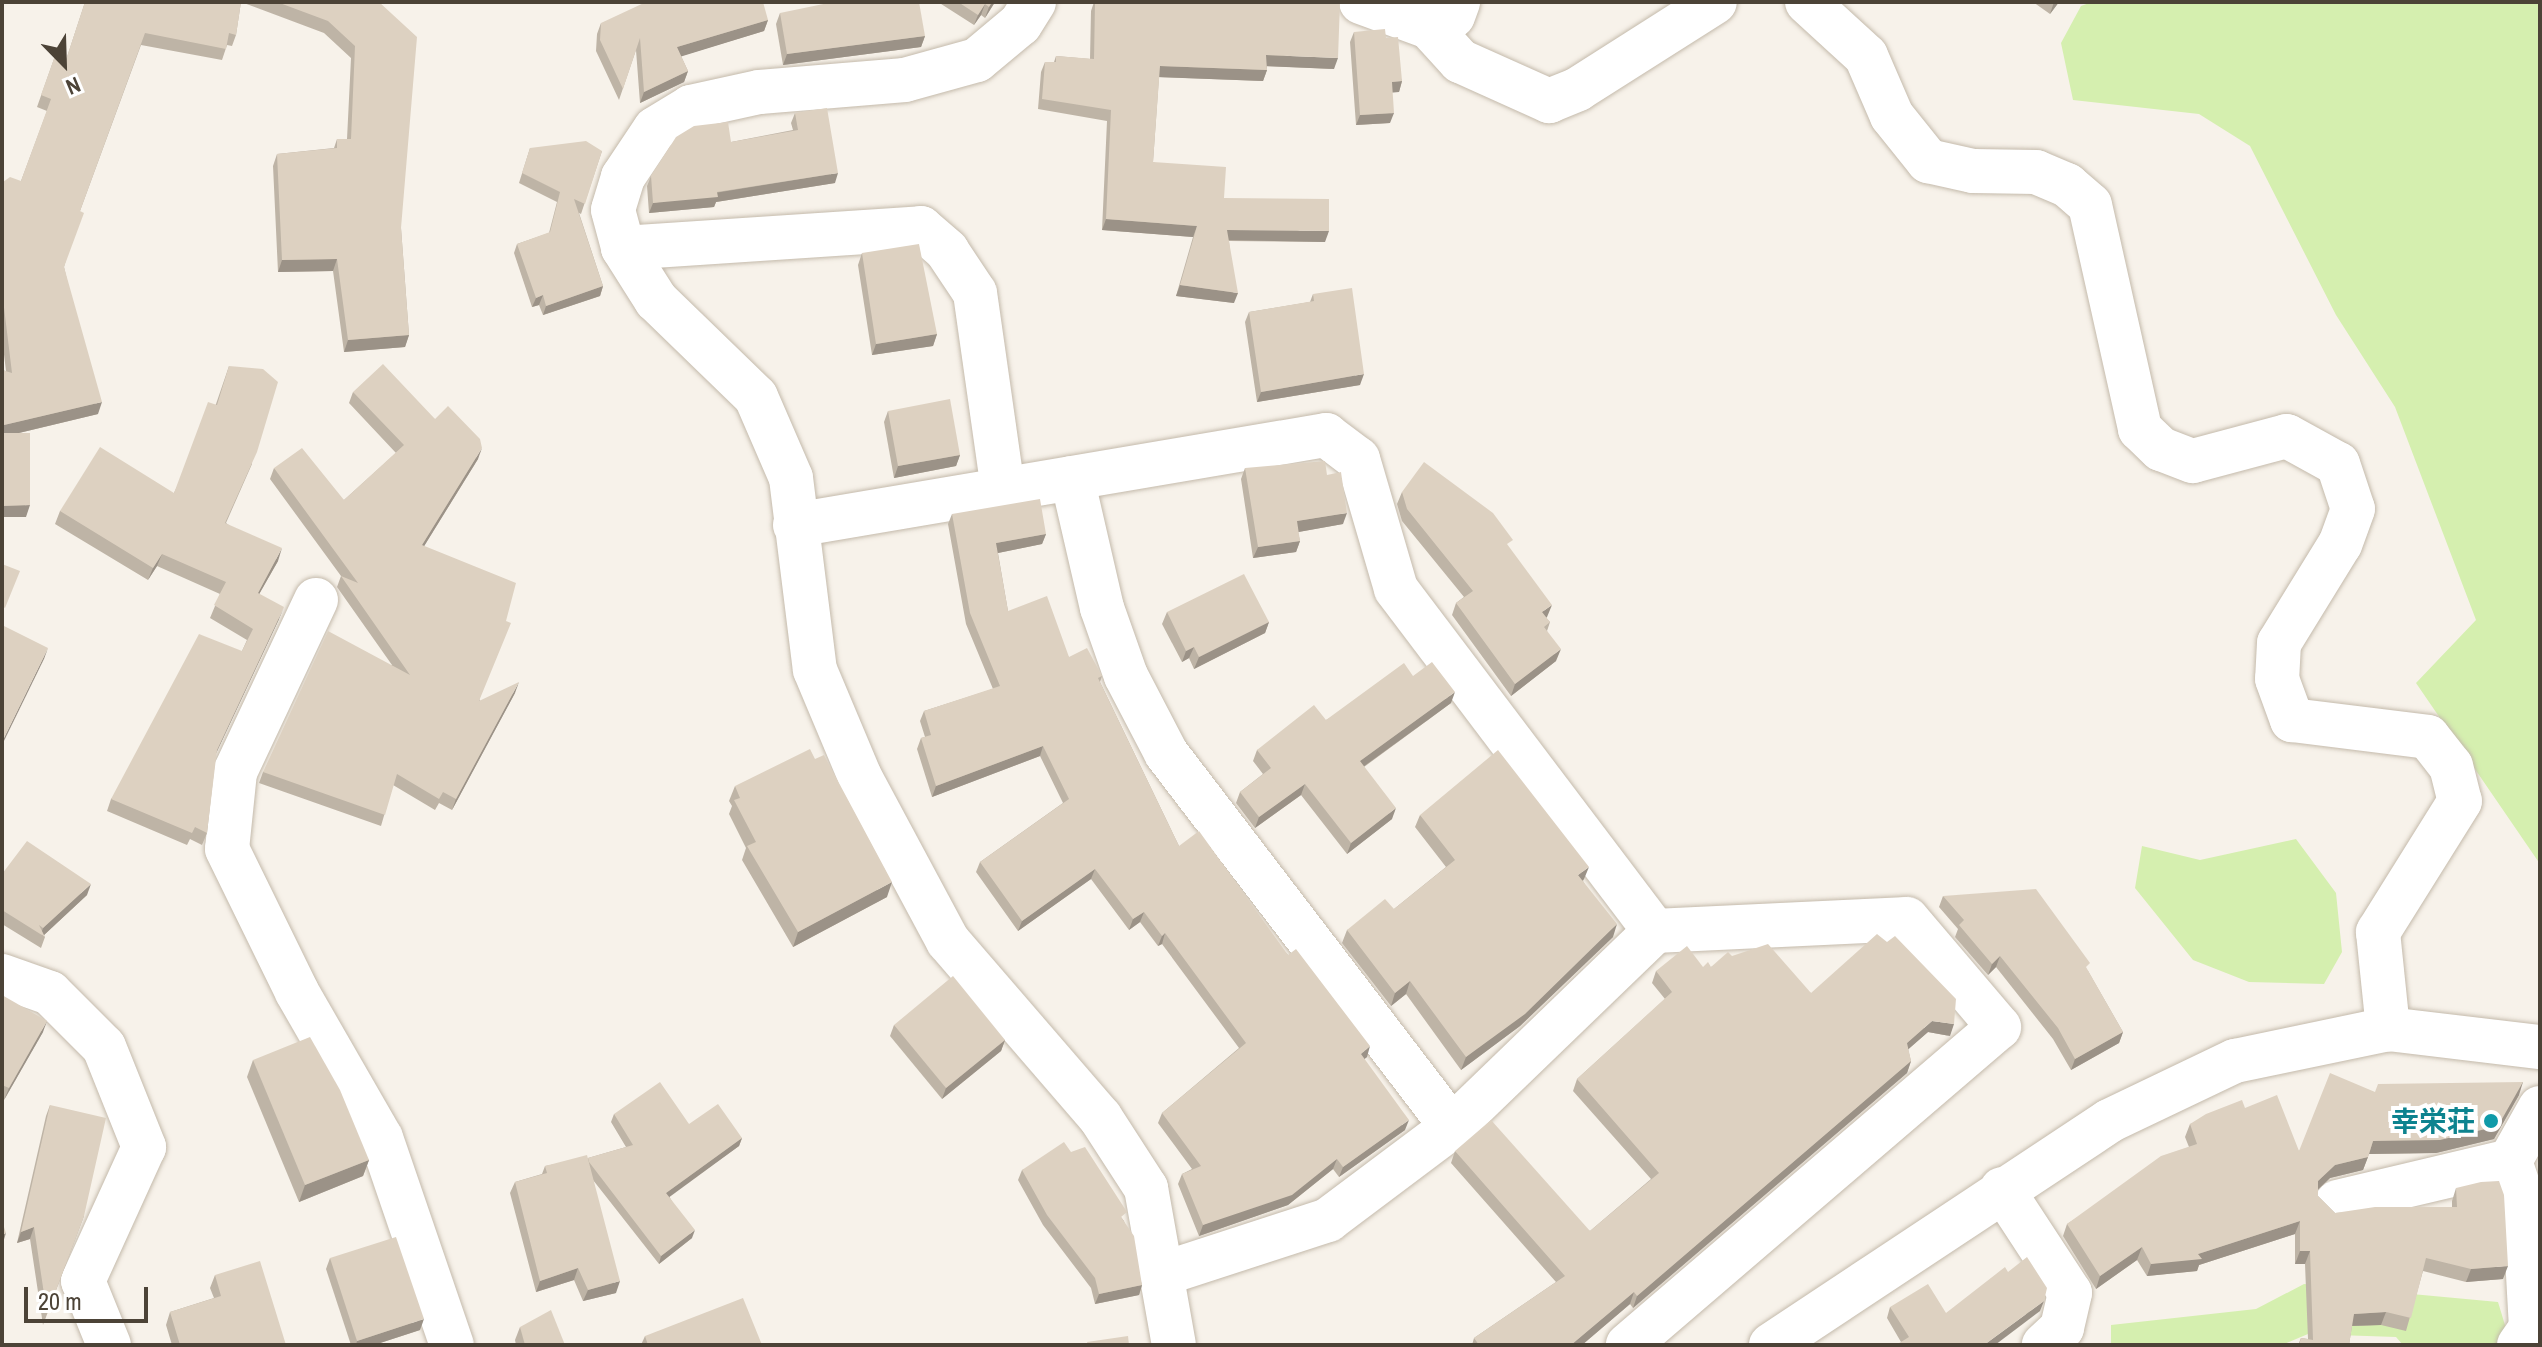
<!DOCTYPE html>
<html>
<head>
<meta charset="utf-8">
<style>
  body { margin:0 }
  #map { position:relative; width:2542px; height:1347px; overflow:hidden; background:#f7f2ea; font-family:"Archivo Narrow","Noto Sans JP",sans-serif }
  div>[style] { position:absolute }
  .green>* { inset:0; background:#d5efaf }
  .roads { filter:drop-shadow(0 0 2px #c4baab) drop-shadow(0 0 2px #c4baab) }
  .minor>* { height:44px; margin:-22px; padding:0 22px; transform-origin:22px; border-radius:22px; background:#fff }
  .wall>* { inset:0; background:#beb4a6 }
  .shaded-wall>* { inset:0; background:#9b9287 }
  .building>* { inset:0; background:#ddd1c1 }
  .dots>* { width:22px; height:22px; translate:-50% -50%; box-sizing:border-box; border:4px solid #fff; border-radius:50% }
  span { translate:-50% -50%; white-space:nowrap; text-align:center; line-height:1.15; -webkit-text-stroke:8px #fff; paint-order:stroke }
  .culture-label { font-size:28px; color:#0d838f; font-weight:700 }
  .right { translate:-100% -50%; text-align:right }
  .frame { position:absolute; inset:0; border:4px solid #4c4337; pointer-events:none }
  .north { position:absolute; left:24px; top:24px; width:80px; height:80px; -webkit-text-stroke:6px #fff; paint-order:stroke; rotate:157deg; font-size:22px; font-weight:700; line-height:32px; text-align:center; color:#4c4337 }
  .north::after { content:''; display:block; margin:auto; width:28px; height:36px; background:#4c4337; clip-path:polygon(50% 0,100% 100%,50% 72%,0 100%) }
  .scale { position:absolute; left:24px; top:1287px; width:124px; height:36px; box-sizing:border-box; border:4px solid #4c4337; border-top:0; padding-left:10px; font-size:24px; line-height:28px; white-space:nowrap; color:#4c4337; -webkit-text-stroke:6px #fff; paint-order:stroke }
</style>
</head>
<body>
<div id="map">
  <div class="green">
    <div style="clip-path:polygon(2092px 2px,2540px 2px,2540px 864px,2416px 683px,2476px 620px,2395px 407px,2336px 315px,2250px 146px,2199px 114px,2073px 100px,2061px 43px,2081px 6px)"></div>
    <div style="clip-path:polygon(2296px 839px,2336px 893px,2342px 952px,2324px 984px,2249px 982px,2193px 960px,2135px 888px,2142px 846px,2200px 860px)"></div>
    <div style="clip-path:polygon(2304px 1284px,2498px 1302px,2511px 1345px,2403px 1345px,2396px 1337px,2308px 1334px,2282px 1345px,2111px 1345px,2111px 1325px,2256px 1309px)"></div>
  </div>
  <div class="roads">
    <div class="minor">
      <div style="left:1034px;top:2px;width:26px;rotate:122deg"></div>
      <div style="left:1020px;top:24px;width:56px;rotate:140.1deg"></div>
      <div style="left:977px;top:60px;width:75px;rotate:164.5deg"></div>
      <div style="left:905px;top:80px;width:146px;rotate:175.3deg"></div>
      <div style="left:759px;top:92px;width:70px;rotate:167.6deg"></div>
      <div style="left:691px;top:107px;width:42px;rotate:148.6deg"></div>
      <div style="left:655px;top:129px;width:58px;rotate:123.7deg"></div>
      <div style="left:623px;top:177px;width:34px;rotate:107deg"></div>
      <div style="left:613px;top:210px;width:39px;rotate:75deg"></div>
      <div style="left:623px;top:248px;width:62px;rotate:57.6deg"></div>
      <div style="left:656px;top:300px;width:139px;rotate:44.1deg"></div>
      <div style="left:756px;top:397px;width:88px;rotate:66.6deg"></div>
      <div style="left:791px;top:478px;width:193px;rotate:82.9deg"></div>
      <div style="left:815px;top:670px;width:116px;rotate:67.2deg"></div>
      <div style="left:860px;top:777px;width:186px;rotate:61.8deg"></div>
      <div style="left:948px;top:941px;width:233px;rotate:49.2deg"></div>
      <div style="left:1100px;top:1117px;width:85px;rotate:57.1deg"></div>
      <div style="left:1146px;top:1188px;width:159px;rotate:79.9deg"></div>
      <div style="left:1361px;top:2px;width:72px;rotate:20.2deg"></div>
      <div style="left:1429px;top:27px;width:46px;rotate:47.6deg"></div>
      <div style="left:1460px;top:61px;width:98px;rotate:24.2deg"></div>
      <div style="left:1549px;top:101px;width:31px;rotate:-22deg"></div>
      <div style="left:1578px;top:89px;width:162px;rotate:-32.4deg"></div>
      <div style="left:1807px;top:2px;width:80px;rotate:42.5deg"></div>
      <div style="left:1866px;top:56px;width:65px;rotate:66.6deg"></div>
      <div style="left:1892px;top:116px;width:58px;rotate:51.3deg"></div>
      <div style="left:1928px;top:161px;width:46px;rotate:12.5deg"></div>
      <div style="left:1973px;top:171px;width:63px;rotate:0.9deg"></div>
      <div style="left:2036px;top:172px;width:34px;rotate:23deg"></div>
      <div style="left:2067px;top:185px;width:30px;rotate:41deg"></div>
      <div style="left:2090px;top:205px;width:230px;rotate:77.4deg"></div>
      <div style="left:2140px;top:429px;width:29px;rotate:44deg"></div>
      <div style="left:2161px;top:449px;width:34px;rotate:21deg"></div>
      <div style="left:2193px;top:461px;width:97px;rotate:-14.9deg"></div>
      <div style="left:2287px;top:436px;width:58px;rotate:28.8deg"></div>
      <div style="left:2338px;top:464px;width:47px;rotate:71.6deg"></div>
      <div style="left:2353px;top:509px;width:37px;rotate:110deg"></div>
      <div style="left:2340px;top:544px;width:116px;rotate:121.6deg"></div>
      <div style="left:2279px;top:643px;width:36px;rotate:93deg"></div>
      <div style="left:2277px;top:679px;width:44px;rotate:69.9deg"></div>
      <div style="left:2292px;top:720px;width:137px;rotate:7.1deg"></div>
      <div style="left:2428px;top:737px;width:37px;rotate:52deg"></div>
      <div style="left:2451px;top:766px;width:36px;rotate:76deg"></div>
      <div style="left:2460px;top:801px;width:155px;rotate:122deg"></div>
      <div style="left:2378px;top:932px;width:98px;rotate:84.1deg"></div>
      <div style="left:1429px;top:27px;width:26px;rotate:-25deg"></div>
      <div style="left:1453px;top:16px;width:15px;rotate:-70deg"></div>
      <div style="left:623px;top:248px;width:299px;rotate:-3.8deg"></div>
      <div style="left:921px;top:228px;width:35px;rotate:41deg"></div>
      <div style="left:947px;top:251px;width:50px;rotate:56.3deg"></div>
      <div style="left:975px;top:293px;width:198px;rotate:81.9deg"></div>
      <div style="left:1072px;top:478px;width:133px;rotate:77deg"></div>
      <div style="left:1102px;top:608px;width:72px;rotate:70.6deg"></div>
      <div style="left:1126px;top:676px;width:87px;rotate:62.5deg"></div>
      <div style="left:1166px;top:753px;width:471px;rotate:52.6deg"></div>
      <div style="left:795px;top:525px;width:539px;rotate:-9.62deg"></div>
      <div style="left:1326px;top:435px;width:40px;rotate:37deg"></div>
      <div style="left:1358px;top:459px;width:135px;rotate:73.7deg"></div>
      <div style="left:1396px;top:589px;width:429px;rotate:52.9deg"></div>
      <div style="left:1655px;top:931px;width:252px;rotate:-2.7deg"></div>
      <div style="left:1907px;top:919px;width:142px;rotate:49.6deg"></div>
      <div style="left:1999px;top:1027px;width:489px;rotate:139.4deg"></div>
      <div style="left:316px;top:600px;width:190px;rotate:115.2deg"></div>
      <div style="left:235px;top:772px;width:77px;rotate:95.9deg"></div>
      <div style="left:227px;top:849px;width:159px;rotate:63.9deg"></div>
      <div style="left:297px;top:992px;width:168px;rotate:60.1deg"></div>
      <div style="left:381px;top:1138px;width:219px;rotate:71.1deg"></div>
      <div style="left:2px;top:976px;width:51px;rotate:19.5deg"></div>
      <div style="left:50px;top:993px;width:76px;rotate:45deg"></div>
      <div style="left:104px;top:1047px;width:108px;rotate:68.2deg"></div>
      <div style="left:144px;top:1147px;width:147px;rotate:114.5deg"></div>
      <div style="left:83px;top:1281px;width:69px;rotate:67.9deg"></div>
      <div style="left:2002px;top:1189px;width:124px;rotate:56.8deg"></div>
      <div style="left:2070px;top:1293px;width:36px;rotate:103deg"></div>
      <div style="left:2062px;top:1328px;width:25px;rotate:137deg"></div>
      <div style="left:2337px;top:1202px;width:178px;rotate:-13.3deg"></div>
      <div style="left:1162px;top:1274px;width:175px;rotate:-18deg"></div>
      <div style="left:1328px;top:1220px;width:155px;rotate:-36.9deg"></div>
      <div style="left:1452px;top:1127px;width:282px;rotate:-44deg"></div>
      <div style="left:1771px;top:1345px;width:405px;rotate:-33.5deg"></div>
      <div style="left:2109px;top:1121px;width:140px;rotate:-25.5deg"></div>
      <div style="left:2235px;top:1061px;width:156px;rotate:-11.8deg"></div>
      <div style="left:2388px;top:1029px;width:153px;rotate:6.8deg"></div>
      <div style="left:2519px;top:1345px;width:21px;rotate:-55deg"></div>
      <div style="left:2531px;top:1328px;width:125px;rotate:-93.2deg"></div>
      <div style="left:2524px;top:1203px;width:44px;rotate:-108.4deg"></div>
      <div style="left:2510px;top:1161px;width:61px;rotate:-60.5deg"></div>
    </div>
  </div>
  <div class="wall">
    <div style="clip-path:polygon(85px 2px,379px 2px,401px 228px,409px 335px,405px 347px,344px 352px,333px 271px,278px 272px,273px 166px,277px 154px,334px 148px,337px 139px,347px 139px,351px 58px,324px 33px,241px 2px,236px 35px,232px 46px,227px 45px,222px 60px,141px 45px,80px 211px,64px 267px,98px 414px,19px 433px,26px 517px,2px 517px,2px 370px,6px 371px,2px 338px,2px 186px,21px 181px,47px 111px,37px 107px,55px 56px,66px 60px)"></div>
    <div style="clip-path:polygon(938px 2px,995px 2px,985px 18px,981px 15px,974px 25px)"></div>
    <div style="clip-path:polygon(1094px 2px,1334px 69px,1267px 66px,1267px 70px,1263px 81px,1159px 77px,1153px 162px,1224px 198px,1325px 242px,1229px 241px,1234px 303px,1176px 296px,1193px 237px,1102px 230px,1107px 121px,1038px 109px,1041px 72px,1045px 62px,1054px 62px,1056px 56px,1090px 59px,1091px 11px)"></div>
    <div style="clip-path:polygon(2033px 2px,2059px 2px,2050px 14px)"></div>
    <div style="clip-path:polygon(780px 13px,925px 36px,921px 47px,783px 65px,776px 24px)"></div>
    <div style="clip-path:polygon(768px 20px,764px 31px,681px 56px,688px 71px,684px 82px,640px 103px,636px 50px,619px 100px,596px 51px,597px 34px,601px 23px)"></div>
    <div style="clip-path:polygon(1354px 32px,1386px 38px,1402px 81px,1399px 92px,1392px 92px,1390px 123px,1356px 125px,1350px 42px)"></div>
    <div style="clip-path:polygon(795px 113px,835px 183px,716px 202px,714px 207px,649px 213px,647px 186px,651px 176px,731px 142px,793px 130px,791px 123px)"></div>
    <div style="clip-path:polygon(530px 148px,602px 151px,581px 214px,579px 213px,603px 286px,600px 296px,543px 315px,539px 305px,532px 307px,514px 253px,517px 244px,549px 233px,557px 202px,519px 183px)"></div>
    <div style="clip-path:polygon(862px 253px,937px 334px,933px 346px,872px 355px,858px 265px)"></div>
    <div style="clip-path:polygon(1313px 294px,1360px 385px,1257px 402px,1245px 322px,1249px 312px,1310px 302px)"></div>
    <div style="clip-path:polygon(229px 366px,252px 464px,226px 523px,278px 561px,259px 594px,279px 619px,216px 753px,207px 833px,202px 845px,190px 839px,187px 845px,107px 811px,111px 799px,242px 651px,247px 640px,210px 618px,220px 594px,157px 566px,148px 580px,55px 524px,60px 511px,174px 493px,216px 404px)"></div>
    <div style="clip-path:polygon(353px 392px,435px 419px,478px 459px,424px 546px,480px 701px,515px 693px,452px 810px,439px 803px,435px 810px,393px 785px,381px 826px,259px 783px,263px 772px,392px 665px,337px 587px,341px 576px,270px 479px,274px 468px,344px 500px,396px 453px,349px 403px)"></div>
    <div style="clip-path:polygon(888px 411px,960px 455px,956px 466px,894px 478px,884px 422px)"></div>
    <div style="clip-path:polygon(1245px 468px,1327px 475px,1343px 524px,1298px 532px,1300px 541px,1296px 552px,1253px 558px,1241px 479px)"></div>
    <div style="clip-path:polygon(1402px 492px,1510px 549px,1547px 617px,1546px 618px,1550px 622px,1547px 631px,1556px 661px,1511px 696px,1452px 615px,1456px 603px,1464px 597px,1402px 521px,1397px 504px)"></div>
    <div style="clip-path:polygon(952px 514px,1046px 534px,1042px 544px,998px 553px,1008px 611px,1069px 657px,1102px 676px,1100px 682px,1179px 846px,1288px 955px,1367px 1057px,1364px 1059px,1405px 1130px,1339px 1177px,1333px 1169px,1288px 1205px,1199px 1236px,1178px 1184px,1182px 1174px,1192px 1169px,1158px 1123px,1162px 1113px,1239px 1048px,1162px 944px,1158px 946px,1140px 922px,1129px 930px,1091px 879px,1018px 931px,976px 872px,980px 862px,1063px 803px,1040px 756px,932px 797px,917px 749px,921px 738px,925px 737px,920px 721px,924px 711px,993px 689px,966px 624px,948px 524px)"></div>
    <div style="clip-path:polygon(1167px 612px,1269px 622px,1265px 633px,1194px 669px,1189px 658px,1182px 662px,1162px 624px)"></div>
    <div style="clip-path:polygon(1413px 676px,1451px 703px,1364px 767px,1392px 819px,1347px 854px,1301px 795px,1255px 828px,1236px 803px,1240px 792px,1263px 774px,1253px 761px,1257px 750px,1326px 720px)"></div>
    <div style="clip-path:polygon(735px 786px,887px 897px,793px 947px,742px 860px,746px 848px,729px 814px,732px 806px,729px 801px)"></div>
    <div style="clip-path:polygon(1420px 815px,1584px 879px,1583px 881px,1613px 937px,1520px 1026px,1461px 1070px,1406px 994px,1391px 1006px,1342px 943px,1347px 930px,1394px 909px,1446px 867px,1415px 827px)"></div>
    <div style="clip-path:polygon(2px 874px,87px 895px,44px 935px,45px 937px,41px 948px,2px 924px)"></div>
    <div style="clip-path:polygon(1943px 896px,2088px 971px,2123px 1032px,2119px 1043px,2071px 1070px,2053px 1039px,1996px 967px,1988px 975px,1955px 937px,1958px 929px,1939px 907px)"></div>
    <div style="clip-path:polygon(1732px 956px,1811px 993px,1950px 1036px,1928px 1032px,1908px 1049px,1911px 1061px,1907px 1073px,1633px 1308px,1630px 1304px,1582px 1345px,1472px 1345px,1474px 1338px,1556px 1282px,1451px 1163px,1455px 1151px,1590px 1231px,1651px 1179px,1573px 1091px,1577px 1079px,1665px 999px,1652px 983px,1656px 971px,1711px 967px)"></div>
    <div style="clip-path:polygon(2px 995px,43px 1032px,4px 1100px,2px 1098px)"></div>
    <div style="clip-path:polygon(894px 1025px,1005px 1040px,1001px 1051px,942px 1099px,890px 1036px)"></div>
    <div style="clip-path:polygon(253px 1060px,369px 1160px,363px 1176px,299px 1202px,247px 1077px)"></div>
    <div style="clip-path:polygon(2375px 1092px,2519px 1095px,2494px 1139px,2436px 1153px,2369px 1154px,2363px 1170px,2330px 1178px,2318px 1190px,2318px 1196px,2335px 1213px,2452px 1207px,2452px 1201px,2456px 1188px,2503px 1279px,2466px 1282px,2423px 1271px,2406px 1331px,2381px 1325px,2352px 1326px,2349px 1345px,2298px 1345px,2301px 1338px,2308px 1339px,2305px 1264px,2295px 1264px,2295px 1234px,2199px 1265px,2197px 1271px,2147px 1276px,2137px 1260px,2096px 1289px,2063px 1236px,2067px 1224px,2189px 1147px,2185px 1137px,2190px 1124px,2245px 1108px,2299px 1151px)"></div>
    <div style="clip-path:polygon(50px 1105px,84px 1216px,43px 1325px,30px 1239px,17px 1243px,46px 1116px)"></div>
    <div style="clip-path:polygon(614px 1114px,689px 1124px,742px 1138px,739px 1146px,669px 1196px,692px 1238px,659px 1264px,593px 1180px,616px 1293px,583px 1301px,574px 1280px,536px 1292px,510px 1193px,515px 1182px,542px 1174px,545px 1166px,588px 1158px,626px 1147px,611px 1122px)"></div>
    <div style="clip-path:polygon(1071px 1152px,1124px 1221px,1142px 1285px,1139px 1295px,1095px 1304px,1091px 1288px,1043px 1225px,1018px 1180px,1022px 1170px)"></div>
    <div style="clip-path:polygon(330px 1258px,420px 1330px,374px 1345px,351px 1345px,326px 1269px)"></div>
    <div style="clip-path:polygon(215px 1275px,286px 1345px,172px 1345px,166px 1325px,170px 1312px,214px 1298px,210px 1288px)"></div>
    <div style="clip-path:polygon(1890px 1307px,1946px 1313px,2040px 1311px,1901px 1342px,1887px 1318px)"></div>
    <div style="clip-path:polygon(520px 1327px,565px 1345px,516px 1345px,515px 1340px)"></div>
    <div style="clip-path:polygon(645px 1336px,762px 1345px,641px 1345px)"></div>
  </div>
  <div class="shaded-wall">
    <div style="clip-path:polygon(992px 2px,995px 2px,985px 18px,989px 7px)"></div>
    <div style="clip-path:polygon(2054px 2px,2059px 2px,2050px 14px)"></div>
    <div style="clip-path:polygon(985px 4px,981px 15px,974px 25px,978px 15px)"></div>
    <div style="clip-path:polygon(768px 20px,764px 31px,673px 59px,677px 47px)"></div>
    <div style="clip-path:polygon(925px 36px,921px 47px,783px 65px,787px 54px)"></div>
    <div style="clip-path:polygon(1266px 55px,1338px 58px,1334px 69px,1262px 66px)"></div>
    <div style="clip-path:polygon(1160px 66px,1267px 70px,1263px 81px,1156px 77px)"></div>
    <div style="clip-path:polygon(688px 71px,684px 82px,640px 103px,644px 92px)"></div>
    <div style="clip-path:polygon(1402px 81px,1399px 92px,1388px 93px,1392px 82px)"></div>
    <div style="clip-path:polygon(1394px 113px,1390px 123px,1356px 125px,1360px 115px)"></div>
    <div style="clip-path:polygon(838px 173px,835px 183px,716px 202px,714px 207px,649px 213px,653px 203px)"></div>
    <div style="clip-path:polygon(1106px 219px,1197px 226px,1193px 237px,1102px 230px)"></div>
    <div style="clip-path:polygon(1227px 230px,1329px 231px,1325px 242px,1223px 240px)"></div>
    <div style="clip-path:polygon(337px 259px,333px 271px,278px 272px,282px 260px)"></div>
    <div style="clip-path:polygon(1180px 285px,1238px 293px,1234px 303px,1176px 296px)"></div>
    <div style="clip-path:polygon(603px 286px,600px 296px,543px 315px,546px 306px)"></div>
    <div style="clip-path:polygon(543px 295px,539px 305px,532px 307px,536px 298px)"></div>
    <div style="clip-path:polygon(937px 334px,933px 346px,872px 355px,876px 344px)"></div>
    <div style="clip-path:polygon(409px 335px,405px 347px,344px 352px,348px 340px)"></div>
    <div style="clip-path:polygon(1364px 374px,1360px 385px,1257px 402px,1261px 392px)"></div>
    <div style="clip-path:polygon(102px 402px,98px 414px,2px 437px,4px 425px)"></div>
    <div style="clip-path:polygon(482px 448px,478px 459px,418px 556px,422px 545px)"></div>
    <div style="clip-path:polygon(960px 455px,956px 466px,894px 478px,898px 466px)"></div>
    <div style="clip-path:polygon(30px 505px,26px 517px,2px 517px,2px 506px)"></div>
    <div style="clip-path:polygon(1347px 513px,1343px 524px,1293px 533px,1297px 521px)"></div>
    <div style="clip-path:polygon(1046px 534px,1042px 544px,993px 554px,996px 543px)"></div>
    <div style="clip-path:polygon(1300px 541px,1296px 552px,1253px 558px,1258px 547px)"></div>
    <div style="clip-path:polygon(282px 548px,278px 561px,253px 605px,258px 593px)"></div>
    <div style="clip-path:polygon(162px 554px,157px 566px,148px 580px,153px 568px)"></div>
    <div style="clip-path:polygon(1552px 605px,1547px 617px,1538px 624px,1542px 612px)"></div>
    <div style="clip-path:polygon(284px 607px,279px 619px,212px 762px,217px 750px)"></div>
    <div style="clip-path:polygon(1269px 622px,1265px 633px,1194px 669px,1199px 657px)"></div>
    <div style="clip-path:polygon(1194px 647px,1189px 658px,1182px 662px,1186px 651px)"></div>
    <div style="clip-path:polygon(48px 648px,44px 659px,2px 745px,2px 742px)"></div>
    <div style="clip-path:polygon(1561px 649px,1556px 661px,1511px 696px,1515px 684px)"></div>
    <div style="clip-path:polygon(519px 682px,515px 693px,452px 810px,456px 799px)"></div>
    <div style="clip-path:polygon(1455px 692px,1451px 703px,1356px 772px,1360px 761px)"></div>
    <div style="clip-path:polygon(1043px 746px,1040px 756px,932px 797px,936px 786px)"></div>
    <div style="clip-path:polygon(1305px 784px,1301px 795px,1255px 828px,1259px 817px)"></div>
    <div style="clip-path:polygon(1396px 808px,1392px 819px,1347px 854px,1351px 843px)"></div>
    <div style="clip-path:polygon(1589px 867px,1584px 879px,1574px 888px,1578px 875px)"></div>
    <div style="clip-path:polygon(1095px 869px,1091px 879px,1018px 931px,1022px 921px)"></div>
    <div style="clip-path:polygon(892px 882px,887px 897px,793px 947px,798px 932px)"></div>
    <div style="clip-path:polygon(91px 884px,87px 895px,43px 936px,41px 934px,43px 928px)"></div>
    <div style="clip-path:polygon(1144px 912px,1140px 922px,1129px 930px,1133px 919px)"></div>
    <div style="clip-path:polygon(1617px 924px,1613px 937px,1520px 1026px,1461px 1070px,1466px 1057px)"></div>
    <div style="clip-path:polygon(1165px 933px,1162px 944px,1158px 946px,1162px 936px)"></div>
    <div style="clip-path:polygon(2000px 956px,1996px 967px,1988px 975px,1992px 964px)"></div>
    <div style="clip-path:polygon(1410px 981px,1406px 994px,1391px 1006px,1395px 993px)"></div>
    <div style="clip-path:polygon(47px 1021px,43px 1032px,4px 1100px,9px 1088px)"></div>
    <div style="clip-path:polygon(1932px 1021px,1954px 1024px,1950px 1036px,1928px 1032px,1903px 1054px,1907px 1043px)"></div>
    <div style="clip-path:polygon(2123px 1032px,2119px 1043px,2071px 1070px,2075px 1059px)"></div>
    <div style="clip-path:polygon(1005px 1040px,1001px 1051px,942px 1099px,946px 1088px)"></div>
    <div style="clip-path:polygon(1370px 1046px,1367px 1057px,1357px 1065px,1361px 1054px)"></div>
    <div style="clip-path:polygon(1911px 1061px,1907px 1073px,1633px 1308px,1637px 1296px)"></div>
    <div style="clip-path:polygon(2523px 1082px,2519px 1095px,2494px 1139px,2436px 1153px,2369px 1154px,2373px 1141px)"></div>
    <div style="clip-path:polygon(1409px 1120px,1405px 1130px,1339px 1177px,1343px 1167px)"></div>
    <div style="clip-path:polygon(742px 1138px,739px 1146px,664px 1201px,666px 1193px)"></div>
    <div style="clip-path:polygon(2368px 1157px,2363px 1170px,2330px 1178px,2313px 1194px,2318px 1181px,2335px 1165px)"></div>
    <div style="clip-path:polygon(1337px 1159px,1333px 1169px,1288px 1205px,1199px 1236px,1203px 1225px)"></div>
    <div style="clip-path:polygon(369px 1160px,363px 1176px,299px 1202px,305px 1185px)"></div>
    <div style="clip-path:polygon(2300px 1221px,2295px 1234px,2199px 1265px,2197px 1271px,2147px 1276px,2151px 1264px,2198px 1254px)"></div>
    <div style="clip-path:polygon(34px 1227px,30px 1239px,17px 1243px,21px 1232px)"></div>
    <div style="clip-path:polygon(695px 1230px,692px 1238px,659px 1264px,661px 1256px)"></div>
    <div style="clip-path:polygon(6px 1233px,2px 1246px,2px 1235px)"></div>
    <div style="clip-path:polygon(2142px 1247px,2137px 1260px,2096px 1289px,2100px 1276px)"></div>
    <div style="clip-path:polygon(2300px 1251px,2310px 1251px,2305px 1264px,2295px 1264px)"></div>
    <div style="clip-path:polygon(2508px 1266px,2503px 1279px,2466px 1282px,2471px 1269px)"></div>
    <div style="clip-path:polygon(578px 1268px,574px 1280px,536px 1292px,540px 1281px)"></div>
    <div style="clip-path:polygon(620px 1281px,616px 1293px,583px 1301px,588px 1290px)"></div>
    <div style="clip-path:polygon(1142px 1285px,1139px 1295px,1095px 1304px,1099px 1294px)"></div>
    <div style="clip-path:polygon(1634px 1292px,1630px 1304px,1582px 1345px,1571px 1345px)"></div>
    <div style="clip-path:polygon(2044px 1301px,2040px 1311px,1995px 1345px,1984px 1345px)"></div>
    <div style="clip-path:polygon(2386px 1312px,2381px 1325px,2349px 1326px,2354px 1314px)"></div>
    <div style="clip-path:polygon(424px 1319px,420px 1330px,374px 1345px,356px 1345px,357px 1341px)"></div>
  </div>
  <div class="building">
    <div style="clip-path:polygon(85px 2px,241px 2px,236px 35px,229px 33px,226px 49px,145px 33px,80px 211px,84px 213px,64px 267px,102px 402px,4px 425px,2px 418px,2px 370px,12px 373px,2px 291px,2px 186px,3px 182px,10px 177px,21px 181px,51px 99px,41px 95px,55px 56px,66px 60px)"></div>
    <div style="clip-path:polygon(277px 2px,379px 2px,417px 37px,401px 228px,409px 335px,348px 340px,337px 259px,282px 260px,277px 154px,337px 148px,337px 139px,351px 139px,355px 46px,328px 21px)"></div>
    <div style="clip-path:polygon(646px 2px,763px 2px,768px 20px,677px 47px,688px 71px,644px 92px,640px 38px,623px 89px,600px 40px,601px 23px)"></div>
    <div style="clip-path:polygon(833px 2px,919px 2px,925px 36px,787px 54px,780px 13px)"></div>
    <div style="clip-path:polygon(958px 2px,992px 2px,989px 7px,985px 4px,978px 15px)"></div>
    <div style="clip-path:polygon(1095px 2px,1340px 2px,1338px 58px,1266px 55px,1267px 70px,1160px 66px,1153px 162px,1226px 167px,1224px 198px,1329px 199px,1329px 231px,1227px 230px,1238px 293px,1180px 285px,1197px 226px,1106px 219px,1111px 110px,1042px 99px,1045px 62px,1056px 62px,1056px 56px,1094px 59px)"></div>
    <div style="clip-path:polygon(1385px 29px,1386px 38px,1398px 37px,1402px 81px,1392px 82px,1394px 113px,1360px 115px,1354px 32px)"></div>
    <div style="clip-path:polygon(827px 108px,838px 173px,717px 192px,718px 197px,653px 203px,651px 176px,676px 137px,694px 126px,728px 122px,731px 142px,798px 130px,795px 113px)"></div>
    <div style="clip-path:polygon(586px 141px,602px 151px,585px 204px,574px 199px,603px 286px,546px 306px,543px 295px,536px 298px,517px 244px,550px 232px,560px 192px,522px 173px,530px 148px)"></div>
    <div style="clip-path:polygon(919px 244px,937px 334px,876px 344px,862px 253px)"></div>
    <div style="clip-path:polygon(1352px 288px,1364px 374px,1261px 392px,1249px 312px,1314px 301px,1313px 294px)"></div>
    <div style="clip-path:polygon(383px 364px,435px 419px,448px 406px,480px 439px,482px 448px,422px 545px,516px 583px,506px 621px,511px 623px,479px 701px,519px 682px,456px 799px,443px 792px,439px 799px,397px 774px,385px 815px,263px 772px,328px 631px,410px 675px,341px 576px,358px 583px,274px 468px,302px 448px,344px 500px,404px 445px,353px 392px)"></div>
    <div style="clip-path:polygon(229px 366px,263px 369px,278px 382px,257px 452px,225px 523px,282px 548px,258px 593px,284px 607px,217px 750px,207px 833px,195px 827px,192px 833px,111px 799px,199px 634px,242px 651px,253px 629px,214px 605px,226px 582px,162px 554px,153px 568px,60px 511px,100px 447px,174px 493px,208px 402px,217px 405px)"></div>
    <div style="clip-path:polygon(950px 399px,960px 455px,898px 466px,888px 411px)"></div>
    <div style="clip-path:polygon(2px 433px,30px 433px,30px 505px,2px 506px)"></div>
    <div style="clip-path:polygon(1325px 461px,1327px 475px,1341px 472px,1347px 513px,1297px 521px,1300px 541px,1258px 547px,1245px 468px)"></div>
    <div style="clip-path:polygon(1424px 462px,1493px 513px,1513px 540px,1507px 544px,1552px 605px,1542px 612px,1550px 622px,1544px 627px,1561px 649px,1515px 684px,1456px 603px,1473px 591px,1407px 509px,1402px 492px)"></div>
    <div style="clip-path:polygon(1040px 499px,1046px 534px,996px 543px,1008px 611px,1047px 596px,1069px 657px,1087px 648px,1102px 676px,1098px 678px,1179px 846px,1199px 831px,1288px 955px,1296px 949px,1370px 1046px,1361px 1054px,1409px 1120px,1343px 1167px,1337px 1159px,1292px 1195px,1203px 1225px,1182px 1174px,1201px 1166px,1162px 1113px,1246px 1043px,1165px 933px,1162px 936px,1144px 912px,1133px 919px,1095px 869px,1022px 921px,980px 862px,1069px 799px,1043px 746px,936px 786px,921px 738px,931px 735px,924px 711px,1000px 686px,970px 613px,952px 514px)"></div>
    <div style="clip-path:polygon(2px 564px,20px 571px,5px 608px,2px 606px)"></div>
    <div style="clip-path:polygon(1244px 574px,1269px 622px,1199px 657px,1194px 647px,1186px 651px,1167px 612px)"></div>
    <div style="clip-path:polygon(2px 625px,48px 648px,2px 742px)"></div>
    <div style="clip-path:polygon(1432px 662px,1455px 692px,1360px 761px,1396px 808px,1351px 843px,1305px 784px,1259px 817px,1240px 792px,1271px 768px,1257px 750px,1314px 705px,1326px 720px,1404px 663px,1413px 676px)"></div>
    <div style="clip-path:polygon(810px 749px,815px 759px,824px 755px,892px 882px,798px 932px,747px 846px,756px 842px,734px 800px,740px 798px,735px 786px)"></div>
    <div style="clip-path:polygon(1498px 750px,1589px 867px,1578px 875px,1617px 924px,1525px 1014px,1466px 1057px,1410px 981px,1395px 993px,1347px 930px,1385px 899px,1394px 909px,1455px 860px,1420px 815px)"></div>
    <div style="clip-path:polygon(27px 841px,91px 884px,43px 928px,39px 925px,45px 937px,2px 910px,2px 874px)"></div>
    <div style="clip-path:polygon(2036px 889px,2090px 963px,2086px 967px,2123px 1032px,2075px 1059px,2058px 1028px,2000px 956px,1992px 964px,1959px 925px,1964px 920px,1943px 896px)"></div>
    <div style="clip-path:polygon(1877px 934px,1887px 942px,1895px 936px,1956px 999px,1954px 1024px,1932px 1021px,1907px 1043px,1911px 1061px,1637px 1296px,1634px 1292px,1571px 1345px,1479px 1345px,1474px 1338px,1565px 1276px,1455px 1151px,1491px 1120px,1590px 1231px,1659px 1173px,1577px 1079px,1672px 992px,1656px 971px,1687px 946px,1703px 967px,1708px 962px,1711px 967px,1728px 952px,1732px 956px,1768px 944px,1811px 993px)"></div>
    <div style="clip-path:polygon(953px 976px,1005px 1040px,946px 1088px,894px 1025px)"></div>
    <div style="clip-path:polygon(2px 995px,47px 1021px,9px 1088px,2px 1085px)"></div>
    <div style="clip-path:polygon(310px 1037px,340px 1090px,369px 1160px,305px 1185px,253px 1060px)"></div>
    <div style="clip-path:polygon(2330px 1073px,2375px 1092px,2378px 1084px,2523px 1082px,2498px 1126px,2440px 1140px,2373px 1141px,2368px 1157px,2335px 1165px,2318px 1181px,2318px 1196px,2335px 1213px,2375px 1207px,2457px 1207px,2456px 1188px,2481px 1182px,2499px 1181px,2504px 1195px,2508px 1266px,2471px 1269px,2426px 1258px,2411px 1318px,2386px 1312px,2354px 1314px,2349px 1345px,2299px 1345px,2301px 1338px,2313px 1340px,2310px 1251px,2300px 1251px,2300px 1221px,2198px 1254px,2202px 1259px,2151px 1264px,2142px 1247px,2100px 1276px,2067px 1224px,2161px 1156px,2197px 1144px,2190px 1124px,2206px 1114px,2242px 1100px,2245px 1108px,2277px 1095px,2299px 1151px)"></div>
    <div style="clip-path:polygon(660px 1082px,689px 1124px,718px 1104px,742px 1138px,666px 1193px,695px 1230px,661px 1256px,589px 1162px,588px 1158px,633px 1145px,614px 1114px)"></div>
    <div style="clip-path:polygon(50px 1105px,106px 1118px,84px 1216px,47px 1314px,34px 1227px,21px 1232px)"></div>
    <div style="clip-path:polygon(1064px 1142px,1071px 1152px,1085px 1147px,1127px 1212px,1121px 1217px,1134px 1236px,1142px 1285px,1099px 1294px,1095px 1278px,1047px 1215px,1022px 1170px)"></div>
    <div style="clip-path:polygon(587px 1155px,620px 1281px,588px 1290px,578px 1268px,540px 1281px,515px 1182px,547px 1173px,545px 1166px)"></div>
    <div style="clip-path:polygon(2px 1221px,6px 1233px,2px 1235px)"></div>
    <div style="clip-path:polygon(396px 1237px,424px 1319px,357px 1341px,330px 1258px)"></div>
    <div style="clip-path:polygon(2027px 1257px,2047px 1288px,2044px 1301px,1984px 1345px,1896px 1345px,1909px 1337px,1890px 1307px,1928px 1284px,1946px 1313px,2005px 1267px,2008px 1272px)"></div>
    <div style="clip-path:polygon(260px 1261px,286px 1345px,180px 1345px,170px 1312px,221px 1296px,215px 1275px)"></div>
    <div style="clip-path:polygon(743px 1298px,762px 1345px,648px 1345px,645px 1336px)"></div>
    <div style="clip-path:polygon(551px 1310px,565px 1345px,525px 1345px,520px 1327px)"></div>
    <div style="clip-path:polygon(1128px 1336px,1129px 1345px,1088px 1345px,1087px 1342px)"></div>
  </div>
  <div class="dots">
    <div style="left:2491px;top:1121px;background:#0f9aa8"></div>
  </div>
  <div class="culture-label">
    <span class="right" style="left:2475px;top:1121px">幸栄荘</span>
  </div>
  <div class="frame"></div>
  <div class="north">N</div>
  <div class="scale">20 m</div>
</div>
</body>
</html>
